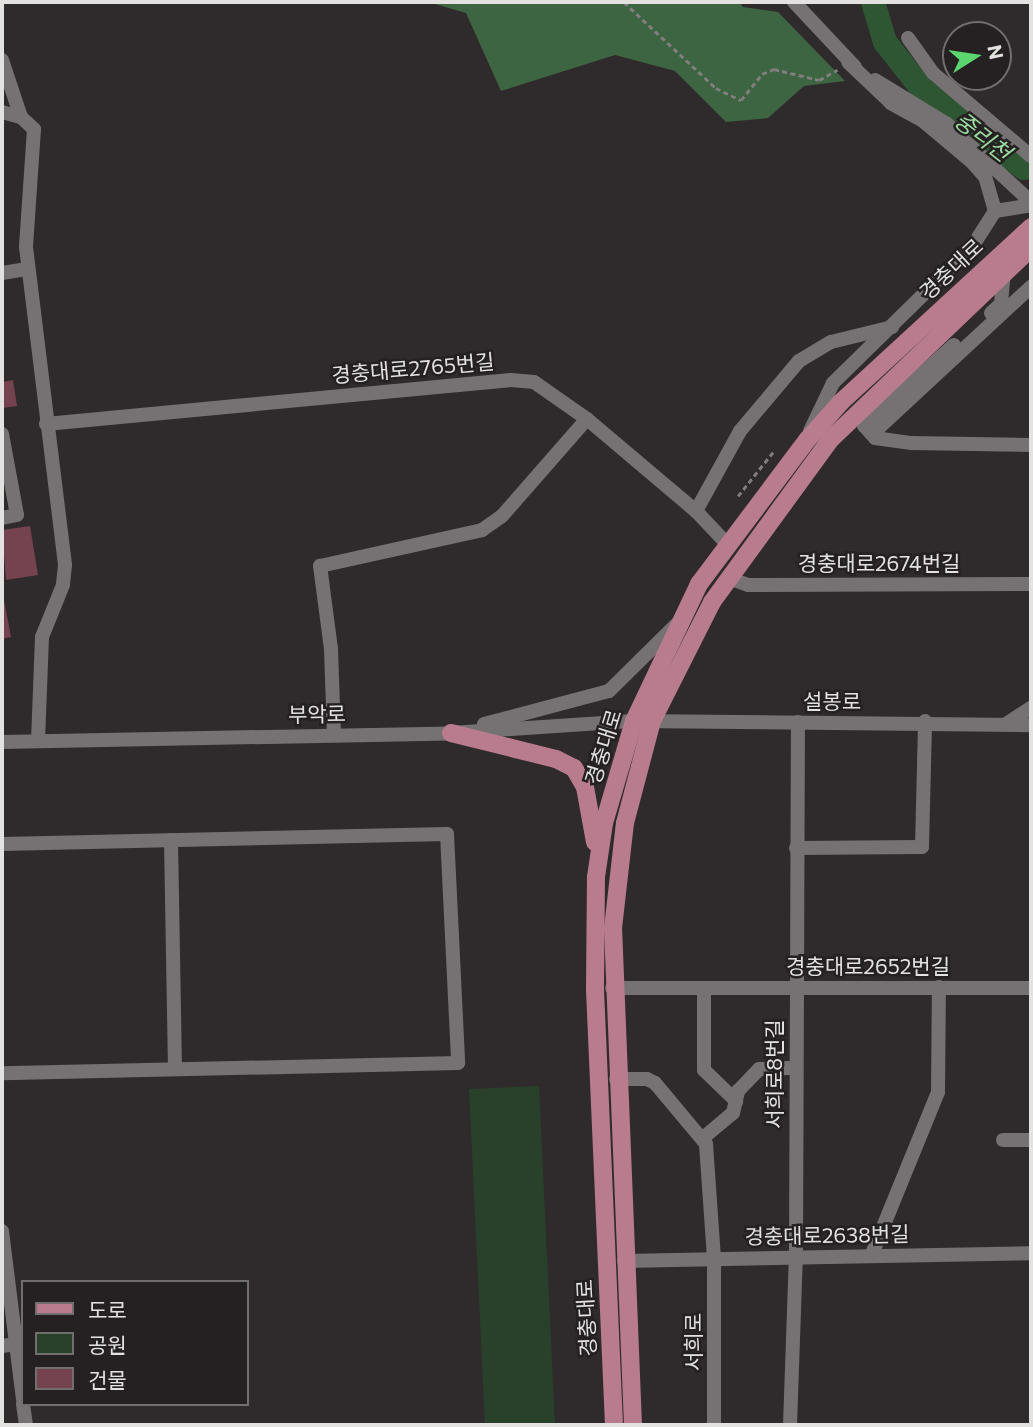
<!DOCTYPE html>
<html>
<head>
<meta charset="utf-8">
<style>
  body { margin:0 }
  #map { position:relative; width:1033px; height:1427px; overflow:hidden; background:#2f2b2c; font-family:Commissioner,"Noto Sans KR",sans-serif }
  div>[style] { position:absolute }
  .green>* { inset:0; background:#29402b }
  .forest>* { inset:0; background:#3d6541 }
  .river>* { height:24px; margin:-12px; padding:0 12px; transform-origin:12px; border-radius:12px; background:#2e5633 }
  .building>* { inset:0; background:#754250 }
  .path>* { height:2.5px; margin-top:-1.25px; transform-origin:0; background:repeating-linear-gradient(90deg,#827e7f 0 5px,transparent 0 8.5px) }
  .minor>* { height:14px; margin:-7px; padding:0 7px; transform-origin:7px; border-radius:7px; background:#767172 }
  .major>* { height:18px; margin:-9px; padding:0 9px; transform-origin:9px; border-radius:9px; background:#b97c8e }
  span { translate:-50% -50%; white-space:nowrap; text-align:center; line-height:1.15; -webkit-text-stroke:5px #252122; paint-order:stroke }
  .street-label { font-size:21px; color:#e4e1e1 }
  .water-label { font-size:23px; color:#9cdba1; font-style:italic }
  .frame { position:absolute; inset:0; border:4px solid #e4e1e1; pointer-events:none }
  .legend { position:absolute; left:21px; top:1280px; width:228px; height:126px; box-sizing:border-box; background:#252122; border:2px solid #716e6e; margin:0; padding:9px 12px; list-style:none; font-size:21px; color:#e4e1e1 }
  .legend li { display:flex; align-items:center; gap:14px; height:35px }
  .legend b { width:35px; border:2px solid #716e6e }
  .north { position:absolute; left:942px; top:21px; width:70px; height:70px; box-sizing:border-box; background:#252122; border:2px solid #716e6e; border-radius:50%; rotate:78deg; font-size:19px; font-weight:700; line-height:28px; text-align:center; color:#e4e1e1 }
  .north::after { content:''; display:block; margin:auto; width:24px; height:32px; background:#5bd56e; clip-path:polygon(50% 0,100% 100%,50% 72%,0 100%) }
</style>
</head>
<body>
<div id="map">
  <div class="green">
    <div style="clip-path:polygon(539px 1086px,555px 1425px,485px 1425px,469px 1089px)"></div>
  </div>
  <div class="forest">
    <div style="clip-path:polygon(428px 2px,739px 2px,743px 7px,778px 12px,845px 81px,804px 86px,768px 118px,726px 122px,675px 71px,615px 55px,501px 91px,466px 13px)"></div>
  </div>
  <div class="river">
    <div style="left:873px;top:2px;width:42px;rotate:73.3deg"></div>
    <div style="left:885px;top:42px;width:60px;rotate:51.8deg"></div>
    <div style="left:922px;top:89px;width:129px;rotate:37.8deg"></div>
  </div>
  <div class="building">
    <div style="clip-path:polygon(13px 380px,17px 406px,2px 408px,2px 382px)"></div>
    <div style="clip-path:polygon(30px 526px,38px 575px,6px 580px,2px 530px)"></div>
    <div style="clip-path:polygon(2px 589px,11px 637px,2px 639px)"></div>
  </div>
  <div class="path">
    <div style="left:624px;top:2px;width:126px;rotate:43.1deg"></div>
    <div style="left:716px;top:88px;width:28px;rotate:26deg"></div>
    <div style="left:741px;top:100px;width:33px;rotate:-51deg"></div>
    <div style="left:762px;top:74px;width:13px;rotate:-23deg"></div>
    <div style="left:774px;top:69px;width:46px;rotate:13.7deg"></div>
    <div style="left:819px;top:80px;width:21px;rotate:-29deg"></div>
    <div style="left:738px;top:496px;width:56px;rotate:-51.5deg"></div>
  </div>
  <div class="minor">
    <div style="left:794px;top:2px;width:89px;rotate:46.8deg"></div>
    <div style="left:908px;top:38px;width:43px;rotate:54.5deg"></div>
    <div style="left:933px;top:73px;width:128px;rotate:40.3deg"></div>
    <div style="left:2px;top:60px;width:60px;rotate:71.6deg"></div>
    <div style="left:875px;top:80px;width:84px;rotate:31.4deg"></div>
    <div style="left:947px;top:124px;width:115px;rotate:42.9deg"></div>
    <div style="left:2px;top:112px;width:20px;rotate:15deg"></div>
    <div style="left:21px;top:117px;width:18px;rotate:43deg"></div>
    <div style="left:34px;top:129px;width:118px;rotate:93.9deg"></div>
    <div style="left:26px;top:247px;width:320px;rotate:83deg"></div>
    <div style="left:65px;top:565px;width:20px;rotate:96deg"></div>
    <div style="left:63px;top:585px;width:56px;rotate:112deg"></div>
    <div style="left:42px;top:637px;width:103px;rotate:92.2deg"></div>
    <div style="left:995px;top:211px;width:36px;rotate:-9deg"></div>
    <div style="left:2px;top:273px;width:26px;rotate:-9deg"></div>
    <div style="left:991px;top:313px;width:13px;rotate:-42deg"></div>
    <div style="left:1001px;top:304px;width:32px;rotate:-85deg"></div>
    <div style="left:46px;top:424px;width:467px;rotate:-5.4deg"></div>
    <div style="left:511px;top:380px;width:23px;rotate:5deg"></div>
    <div style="left:534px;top:382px;width:65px;rotate:34.9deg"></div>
    <div style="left:587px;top:419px;width:143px;rotate:40.2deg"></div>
    <div style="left:696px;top:511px;width:44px;rotate:46.8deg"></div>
    <div style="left:864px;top:426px;width:121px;rotate:-42deg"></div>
    <div style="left:867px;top:429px;width:12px;rotate:48deg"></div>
    <div style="left:875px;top:438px;width:37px;rotate:8deg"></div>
    <div style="left:912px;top:443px;width:119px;rotate:1deg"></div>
    <div style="left:810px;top:431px;width:53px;rotate:-64.4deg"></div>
    <div style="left:833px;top:383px;width:194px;rotate:-44.4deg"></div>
    <div style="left:972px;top:247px;width:43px;rotate:-57.4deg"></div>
    <div style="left:995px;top:211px;width:35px;rotate:-106deg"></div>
    <div style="left:985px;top:177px;width:18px;rotate:-131deg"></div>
    <div style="left:973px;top:163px;width:65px;rotate:-140deg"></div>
    <div style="left:923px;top:121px;width:37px;rotate:-151deg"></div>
    <div style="left:891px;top:103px;width:59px;rotate:-136.4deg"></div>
    <div style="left:2px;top:434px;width:82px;rotate:79.5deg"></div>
    <div style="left:17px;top:515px;width:15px;rotate:169deg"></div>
    <div style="left:872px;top:434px;width:217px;rotate:-42.8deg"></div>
    <div style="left:696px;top:511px;width:91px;rotate:-61.2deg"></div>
    <div style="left:740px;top:431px;width:92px;rotate:-49.9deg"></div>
    <div style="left:799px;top:361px;width:37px;rotate:-31deg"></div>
    <div style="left:831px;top:342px;width:63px;rotate:-13.8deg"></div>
    <div style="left:728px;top:578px;width:21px;rotate:19deg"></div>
    <div style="left:748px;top:585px;width:283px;rotate:-0.2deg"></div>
    <div style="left:484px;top:724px;width:129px;rotate:-14.8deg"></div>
    <div style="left:609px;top:691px;width:95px;rotate:-44.6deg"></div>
    <div style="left:1006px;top:724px;width:30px;rotate:-33deg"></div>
    <div style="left:334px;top:735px;width:86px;rotate:-92deg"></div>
    <div style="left:331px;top:649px;width:84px;rotate:-97.5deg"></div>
    <div style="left:320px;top:566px;width:166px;rotate:-12.5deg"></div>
    <div style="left:482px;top:530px;width:24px;rotate:-35deg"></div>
    <div style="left:502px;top:516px;width:129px;rotate:-48.8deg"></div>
    <div style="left:2px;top:742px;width:449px;rotate:-1.1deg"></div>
    <div style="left:451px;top:733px;width:183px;rotate:-3.8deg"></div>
    <div style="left:634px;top:721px;width:397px;rotate:0.6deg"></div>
    <div style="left:171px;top:840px;width:229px;rotate:89deg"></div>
    <div style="left:2px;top:844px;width:445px;rotate:-1.3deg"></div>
    <div style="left:447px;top:834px;width:229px;rotate:87.2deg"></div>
    <div style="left:458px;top:1063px;width:456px;rotate:178.7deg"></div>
    <div style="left:796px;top:848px;width:126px;rotate:-0.5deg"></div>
    <div style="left:922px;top:847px;width:126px;rotate:-88.6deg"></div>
    <div style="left:612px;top:988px;width:419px"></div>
    <div style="left:704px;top:988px;width:82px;rotate:90deg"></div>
    <div style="left:704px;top:1070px;width:45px;rotate:44.1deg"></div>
    <div style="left:616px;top:1079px;width:31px"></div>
    <div style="left:647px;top:1079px;width:9px;rotate:27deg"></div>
    <div style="left:655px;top:1083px;width:80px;rotate:50.1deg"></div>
    <div style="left:706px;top:1144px;width:114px;rotate:86deg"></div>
    <div style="left:714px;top:1258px;width:167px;rotate:90deg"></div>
    <div style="left:703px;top:1138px;width:39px;rotate:-40deg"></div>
    <div style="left:733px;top:1113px;width:23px;rotate:-77deg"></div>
    <div style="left:738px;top:1091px;width:30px;rotate:-46deg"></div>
    <div style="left:759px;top:1069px;width:36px;rotate:-2deg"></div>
    <div style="left:1003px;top:1140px;width:28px"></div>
    <div style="left:2px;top:1231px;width:169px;rotate:82.9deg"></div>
    <div style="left:872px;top:1254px;width:175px;rotate:-67.8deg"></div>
    <div style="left:938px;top:1092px;width:105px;rotate:-89.5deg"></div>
    <div style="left:624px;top:1261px;width:407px;rotate:-1.1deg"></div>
    <div style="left:2px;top:1346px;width:14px;rotate:-8deg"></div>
    <div style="left:23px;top:1404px;width:21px;rotate:82deg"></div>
    <div style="left:790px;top:1425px;width:169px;rotate:-88deg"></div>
    <div style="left:796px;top:1256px;width:534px;rotate:-89.79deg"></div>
  </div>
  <div class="major">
    <div style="left:451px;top:733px;width:108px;rotate:13.9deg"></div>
    <div style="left:556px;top:759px;width:20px;rotate:27deg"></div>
    <div style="left:574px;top:768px;width:22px;rotate:60deg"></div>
    <div style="left:585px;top:787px;width:56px;rotate:79.7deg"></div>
    <div style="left:614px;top:1425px;width:437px;rotate:-92.5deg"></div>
    <div style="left:595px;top:988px;width:111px;rotate:-89.5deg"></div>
    <div style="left:596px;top:877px;width:55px;rotate:-81.6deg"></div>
    <div style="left:604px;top:823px;width:106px;rotate:-73.6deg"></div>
    <div style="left:634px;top:721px;width:152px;rotate:-64.6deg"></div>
    <div style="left:699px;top:584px;width:181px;rotate:-53.1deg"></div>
    <div style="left:808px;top:439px;width:50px;rotate:-48.3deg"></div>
    <div style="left:841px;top:402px;width:258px;rotate:-42.6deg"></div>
    <div style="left:633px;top:1425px;width:497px;rotate:-92.3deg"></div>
    <div style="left:613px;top:928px;width:106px;rotate:-83.5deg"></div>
    <div style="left:625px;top:823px;width:106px;rotate:-75.2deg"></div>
    <div style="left:652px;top:721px;width:133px;rotate:-63.2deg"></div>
    <div style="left:712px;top:602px;width:202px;rotate:-53.9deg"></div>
    <div style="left:831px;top:439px;width:277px;rotate:-43.7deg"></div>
  </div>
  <div class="street-label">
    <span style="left:951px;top:269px;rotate:-43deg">경충대로</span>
    <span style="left:413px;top:368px;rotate:-5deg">경충대로2765번길</span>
    <span style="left:879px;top:563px">경충대로2674번길</span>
    <span style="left:832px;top:701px">설봉로</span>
    <span style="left:317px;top:714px;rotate:-1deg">부악로</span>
    <span style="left:603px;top:747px;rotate:-73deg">경충대로</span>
    <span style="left:868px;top:966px">경충대로2652번길</span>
    <span style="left:774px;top:1074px;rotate:-90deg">서희로8번길</span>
    <span style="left:827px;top:1235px;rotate:-1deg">경충대로2638번길</span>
    <span style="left:586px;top:1318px;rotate:-93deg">경충대로</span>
    <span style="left:693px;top:1342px;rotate:-90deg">서희로</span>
  </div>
  <div class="water-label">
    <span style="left:983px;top:136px;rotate:38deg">중리천</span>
  </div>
  <div class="frame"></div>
  <ul class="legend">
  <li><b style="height:9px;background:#b97c8e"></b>도로</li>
  <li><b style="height:19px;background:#29402b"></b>공원</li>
  <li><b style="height:19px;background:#754250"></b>건물</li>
  </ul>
  <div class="north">N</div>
</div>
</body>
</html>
